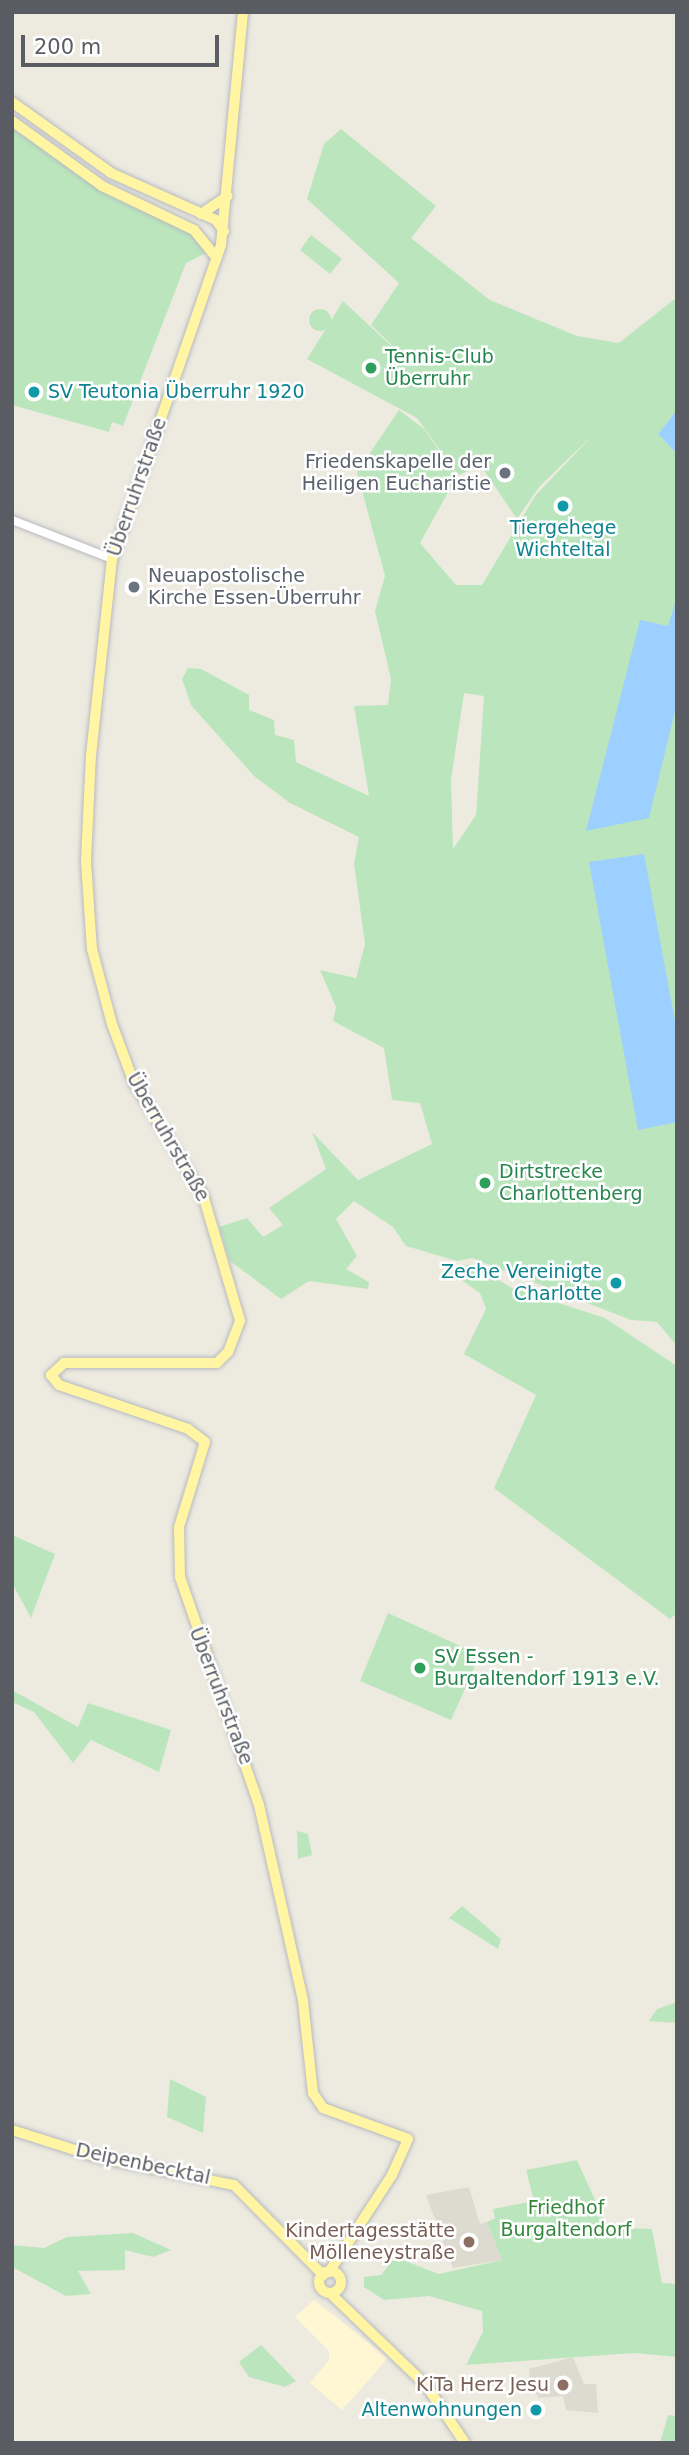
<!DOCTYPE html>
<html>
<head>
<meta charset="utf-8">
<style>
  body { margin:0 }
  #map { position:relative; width:689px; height:2455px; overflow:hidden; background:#edebe0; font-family:"DejaVu Sans",sans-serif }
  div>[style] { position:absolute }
  .commercial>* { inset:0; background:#fff7d3 }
  .education>* { inset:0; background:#dddacf }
  .green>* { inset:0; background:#bbe6bd }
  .round { border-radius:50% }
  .water>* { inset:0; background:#9dcfff }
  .roads { filter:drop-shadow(0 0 2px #b8bac0) drop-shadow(0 0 2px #b8bac0) }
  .minor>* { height:8px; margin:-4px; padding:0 4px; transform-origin:4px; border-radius:4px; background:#fff }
  .major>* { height:10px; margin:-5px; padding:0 5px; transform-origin:5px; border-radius:5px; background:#fff5a2 }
  .major>.ring { margin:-5px; padding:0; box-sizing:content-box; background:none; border:10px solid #fff5a2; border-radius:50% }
  .dots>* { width:19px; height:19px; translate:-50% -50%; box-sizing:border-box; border:4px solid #fff; border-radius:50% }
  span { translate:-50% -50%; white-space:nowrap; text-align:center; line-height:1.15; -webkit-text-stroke:5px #fff; paint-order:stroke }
  .leisure-label { font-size:19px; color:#27864d }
  .left { translate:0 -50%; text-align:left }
  .culture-label { font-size:19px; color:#0d838f }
  .right { translate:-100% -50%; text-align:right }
  .worship-label { font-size:19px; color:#5b616d }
  .street-label { font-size:19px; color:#595c62 }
  .park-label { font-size:19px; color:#32873b }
  .education-label { font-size:19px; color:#785e54 }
  .frame { position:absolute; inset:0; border:14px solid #595c62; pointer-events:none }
  .scale { position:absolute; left:21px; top:35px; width:198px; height:32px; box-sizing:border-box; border:4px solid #595c62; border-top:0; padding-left:9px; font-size:21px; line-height:24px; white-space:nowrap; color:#595c62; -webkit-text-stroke:5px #fff; paint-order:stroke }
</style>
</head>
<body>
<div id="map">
  <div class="commercial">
    <div style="clip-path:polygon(314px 2300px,388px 2358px,342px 2410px,310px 2383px,329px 2360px,329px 2351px,295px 2317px)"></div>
  </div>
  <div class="education">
    <div style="clip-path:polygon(469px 2187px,480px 2224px,487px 2222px,502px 2260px,453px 2268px,426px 2195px)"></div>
    <div style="clip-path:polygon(573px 2357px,584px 2384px,596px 2384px,598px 2413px,566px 2410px,563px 2396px,539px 2398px,530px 2385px,529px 2369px)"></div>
  </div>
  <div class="green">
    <div style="clip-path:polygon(12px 128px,101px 189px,195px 236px,208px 252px,186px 263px,123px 426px,112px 422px,109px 432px,12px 405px)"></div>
    <div style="clip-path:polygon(evenodd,341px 129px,436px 206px,411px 238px,490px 300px,577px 336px,619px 343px,677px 297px,677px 410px,658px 434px,677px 454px,677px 1346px,657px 1322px,631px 1320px,472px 1258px,457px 1261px,406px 1246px,393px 1227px,354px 1201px,336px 1219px,357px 1256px,346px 1269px,369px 1282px,368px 1289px,309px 1281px,281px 1299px,230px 1261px,219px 1227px,247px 1218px,263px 1237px,283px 1225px,269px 1208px,326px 1169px,312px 1132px,358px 1180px,432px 1144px,420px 1103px,392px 1100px,384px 1048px,333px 1021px,336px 1007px,320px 970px,356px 978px,365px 944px,354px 864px,359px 837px,290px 803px,254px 776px,191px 705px,182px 679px,188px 668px,201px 669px,249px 695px,249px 710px,274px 720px,275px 735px,294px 740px,296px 762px,369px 796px,354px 706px,388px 705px,391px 679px,375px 611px,385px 576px,357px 472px,399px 410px,424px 429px,457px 476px,420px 543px,456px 585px,482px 585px,535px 496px,594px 434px,539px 487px,517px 519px,481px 466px,458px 475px,417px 418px,307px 359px,343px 301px,417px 370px,371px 325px,399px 283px,307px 199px,324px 144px,341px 129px,464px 693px,484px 696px,476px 815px,453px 849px,451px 780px,464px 693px)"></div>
    <div style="clip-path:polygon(311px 235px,342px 259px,330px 274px,300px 250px)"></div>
    <div class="round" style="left:309px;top:309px;width:22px;height:22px"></div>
    <div style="clip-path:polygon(471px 1264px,512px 1288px,605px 1318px,677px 1366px,677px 1613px,670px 1619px,494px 1488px,536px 1395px,464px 1354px,486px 1309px,480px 1293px,457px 1277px,458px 1267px)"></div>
    <div style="clip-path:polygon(12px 1535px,55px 1554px,31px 1618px,12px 1583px)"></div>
    <div style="clip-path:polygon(388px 1613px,480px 1655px,451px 1720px,360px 1681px)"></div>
    <div style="clip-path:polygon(12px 1690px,78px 1727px,88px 1703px,171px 1730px,159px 1772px,91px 1740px,73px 1763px,34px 1712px,12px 1702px)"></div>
    <div style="clip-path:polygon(297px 1831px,308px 1834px,312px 1855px,298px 1859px)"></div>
    <div style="clip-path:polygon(462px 1906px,501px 1939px,498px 1949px,449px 1918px)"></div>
    <div style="clip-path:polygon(677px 2002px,677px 2023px,649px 2021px,657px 2009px)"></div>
    <div style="clip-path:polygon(170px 2079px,206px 2097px,203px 2133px,167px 2117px)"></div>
    <div style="clip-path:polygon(577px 2160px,607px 2227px,652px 2229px,662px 2283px,677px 2284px,677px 2357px,634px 2353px,466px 2365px,483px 2332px,482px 2311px,429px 2296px,384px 2300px,364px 2287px,364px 2277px,381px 2275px,395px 2257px,439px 2274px,502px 2260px,487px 2222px,495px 2218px,493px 2209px,534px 2201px,526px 2170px)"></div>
    <div style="clip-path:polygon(133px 2233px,171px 2250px,153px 2257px,125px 2250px,125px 2270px,78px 2271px,91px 2294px,66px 2296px,12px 2267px,12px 2245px,44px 2248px,67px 2237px)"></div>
    <div style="clip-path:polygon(261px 2345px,296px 2381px,285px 2387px,249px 2377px,239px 2362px)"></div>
    <div style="clip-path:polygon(668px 2415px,677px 2416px,677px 2443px,660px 2443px)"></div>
  </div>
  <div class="water">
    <div style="clip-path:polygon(677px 410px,677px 454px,658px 434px)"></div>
    <div style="clip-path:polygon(677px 597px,677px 703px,649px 818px,586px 831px,640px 620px,668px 626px)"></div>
    <div style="clip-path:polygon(644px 854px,677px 1032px,677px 1122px,638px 1130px,589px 862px)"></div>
  </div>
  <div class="roads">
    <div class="minor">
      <div style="left:12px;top:520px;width:107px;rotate:21.3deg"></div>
    </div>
    <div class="major">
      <div style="left:243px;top:12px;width:234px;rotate:95.4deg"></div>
      <div style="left:221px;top:245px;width:332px;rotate:109.1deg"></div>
      <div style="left:112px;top:559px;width:196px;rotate:96.1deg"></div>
      <div style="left:91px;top:754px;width:108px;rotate:92.7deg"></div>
      <div style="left:86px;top:862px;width:87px;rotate:86.1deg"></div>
      <div style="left:92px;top:949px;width:78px;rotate:75.1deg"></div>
      <div style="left:112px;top:1024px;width:63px;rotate:69.6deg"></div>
      <div style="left:134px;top:1083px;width:132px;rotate:58.4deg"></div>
      <div style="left:203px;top:1195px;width:131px;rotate:73.6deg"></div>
      <div style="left:240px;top:1321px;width:33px;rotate:111deg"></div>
      <div style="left:228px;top:1352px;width:16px;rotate:135deg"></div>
      <div style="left:217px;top:1363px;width:153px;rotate:180deg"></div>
      <div style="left:64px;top:1363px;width:18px;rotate:137deg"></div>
      <div style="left:51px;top:1375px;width:13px;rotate:51deg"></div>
      <div style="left:59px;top:1385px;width:136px;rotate:18.8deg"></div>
      <div style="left:188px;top:1429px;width:21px;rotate:37deg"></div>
      <div style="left:205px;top:1442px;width:89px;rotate:107deg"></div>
      <div style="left:179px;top:1527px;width:50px;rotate:88.9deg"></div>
      <div style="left:180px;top:1577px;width:241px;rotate:70.9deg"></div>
      <div style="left:259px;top:1805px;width:201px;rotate:77.3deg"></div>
      <div style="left:303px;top:2001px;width:93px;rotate:83.8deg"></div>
      <div style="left:313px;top:2093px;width:18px;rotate:56deg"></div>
      <div style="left:323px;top:2108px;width:90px;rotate:20deg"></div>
      <div style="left:408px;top:2139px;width:39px;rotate:114deg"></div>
      <div style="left:392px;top:2175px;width:116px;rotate:123deg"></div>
      <div style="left:12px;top:102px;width:122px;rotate:35.6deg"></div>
      <div style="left:111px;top:173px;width:115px;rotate:24.1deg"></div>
      <div style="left:216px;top:220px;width:14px;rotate:54deg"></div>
      <div style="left:12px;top:121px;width:111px;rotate:35.8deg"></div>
      <div style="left:102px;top:186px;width:102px;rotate:25.6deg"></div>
      <div style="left:194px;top:230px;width:36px;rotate:51deg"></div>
      <div style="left:201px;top:214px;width:32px;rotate:-34deg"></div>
      <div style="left:12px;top:2130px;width:89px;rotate:17.6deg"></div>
      <div style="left:97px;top:2157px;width:140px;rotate:11.6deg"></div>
      <div style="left:234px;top:2185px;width:127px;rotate:45.3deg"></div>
      <div class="ring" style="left:319px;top:2271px;width:12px;height:12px"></div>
      <div style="left:330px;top:2293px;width:133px;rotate:43.8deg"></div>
      <div style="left:426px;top:2385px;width:70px;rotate:56.1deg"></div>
    </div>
  </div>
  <div class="dots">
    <div style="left:371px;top:368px;background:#2e9e5b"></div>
    <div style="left:34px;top:392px;background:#0f9aa8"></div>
    <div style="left:505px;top:473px;background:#6b7280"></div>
    <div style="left:563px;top:506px;background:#0f9aa8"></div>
    <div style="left:134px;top:587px;background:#6b7280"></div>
    <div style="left:485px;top:1183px;background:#2e9e5b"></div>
    <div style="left:616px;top:1283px;background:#0f9aa8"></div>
    <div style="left:420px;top:1668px;background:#2e9e5b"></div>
    <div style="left:469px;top:2242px;background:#8d6e63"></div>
    <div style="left:563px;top:2385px;background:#8d6e63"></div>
    <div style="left:536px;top:2410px;background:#0f9aa8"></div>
  </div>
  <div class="leisure-label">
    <span class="left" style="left:385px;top:368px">Tennis-Club<br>Überruhr</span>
    <span class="left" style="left:499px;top:1183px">Dirtstrecke<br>Charlottenberg</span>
    <span class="left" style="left:434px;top:1668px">SV Essen -<br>Burgaltendorf 1913 e.V.</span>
  </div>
  <div class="culture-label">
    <span class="left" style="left:48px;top:392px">SV Teutonia Überruhr 1920</span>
    <span style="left:563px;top:539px">Tiergehege<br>Wichteltal</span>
    <span class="right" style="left:602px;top:1283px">Zeche Vereinigte<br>Charlotte</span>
    <span class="right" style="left:522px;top:2410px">Altenwohnungen</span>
  </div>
  <div class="worship-label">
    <span class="right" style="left:491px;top:473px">Friedenskapelle der<br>Heiligen Eucharistie</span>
    <span class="left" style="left:148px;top:587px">Neuapostolische<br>Kirche Essen-Überruhr</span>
  </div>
  <div class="street-label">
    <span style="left:137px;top:487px;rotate:-71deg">Überruhrstraße</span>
    <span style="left:168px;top:1137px;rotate:60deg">Überruhrstraße</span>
    <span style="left:221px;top:1696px;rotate:69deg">Überruhrstraße</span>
    <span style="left:143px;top:2164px;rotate:12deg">Deipenbecktal</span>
  </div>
  <div class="park-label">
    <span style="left:566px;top:2219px">Friedhof<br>Burgaltendorf</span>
  </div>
  <div class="education-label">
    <span class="right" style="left:455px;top:2242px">Kindertagesstätte<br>Mölleneystraße</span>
    <span class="right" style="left:549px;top:2385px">KiTa Herz Jesu</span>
  </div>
  <div class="frame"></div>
  <div class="scale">200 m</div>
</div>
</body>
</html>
